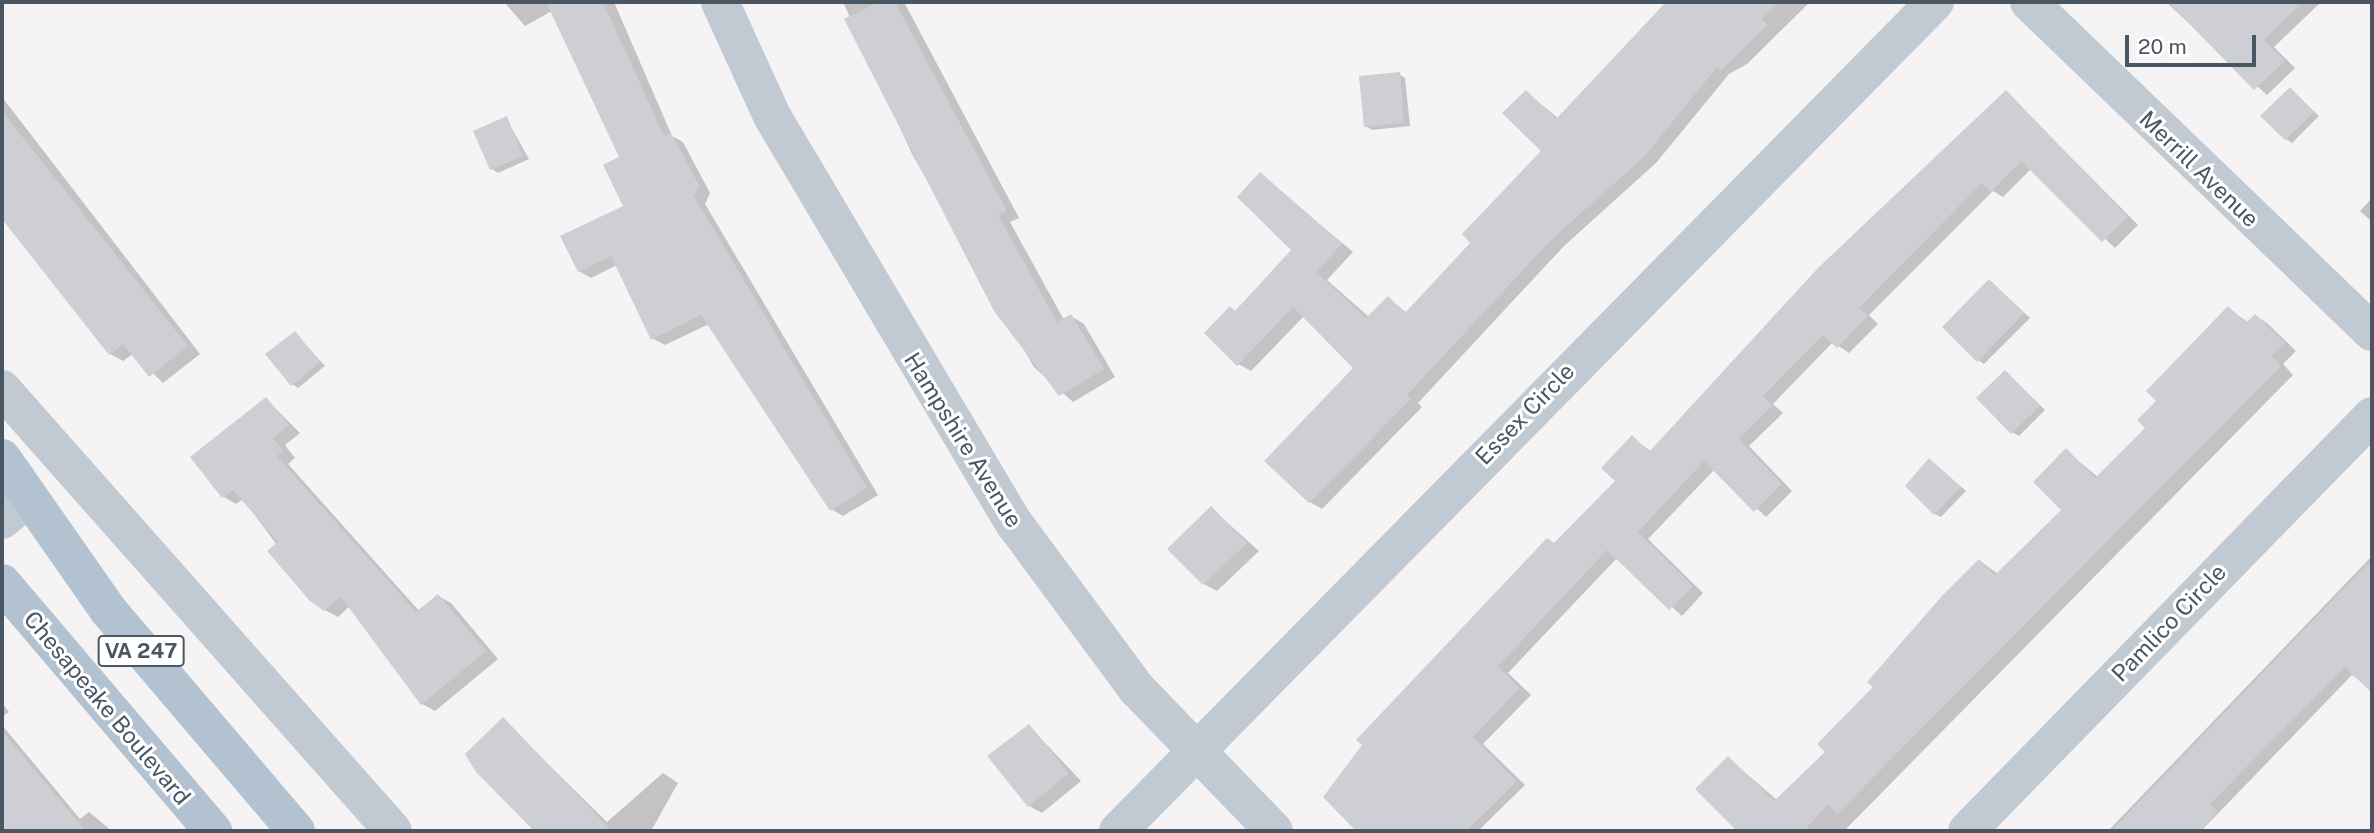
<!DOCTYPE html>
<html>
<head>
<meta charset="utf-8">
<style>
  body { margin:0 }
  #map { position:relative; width:2374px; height:833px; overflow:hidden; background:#f5f3f3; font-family:"Public Sans",sans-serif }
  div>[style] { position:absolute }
  .shadow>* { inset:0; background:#0003 }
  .building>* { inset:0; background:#cdcfd5 }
  .minor>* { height:38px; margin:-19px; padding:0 19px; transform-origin:19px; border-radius:19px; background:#c1cad2 }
  .major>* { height:38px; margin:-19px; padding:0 19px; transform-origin:19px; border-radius:19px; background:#b3c2d1 }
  span { translate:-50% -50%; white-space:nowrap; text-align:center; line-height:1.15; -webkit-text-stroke:6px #fff; paint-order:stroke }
  .shield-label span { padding:2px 5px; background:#fff; border:2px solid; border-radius:5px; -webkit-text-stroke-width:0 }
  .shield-label { font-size:21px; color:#4a5661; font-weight:700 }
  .street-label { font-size:23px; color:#4a5661 }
  .frame { position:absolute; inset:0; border:4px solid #4a5661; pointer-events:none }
  .scale { position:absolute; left:2125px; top:35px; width:131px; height:32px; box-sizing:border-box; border:4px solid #4a5661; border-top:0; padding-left:9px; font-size:21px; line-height:24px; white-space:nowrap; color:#4a5661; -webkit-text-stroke:5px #fff; paint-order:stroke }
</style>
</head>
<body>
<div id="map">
  <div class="shadow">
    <div style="clip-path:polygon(504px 2px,614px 2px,672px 136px,683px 142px,710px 193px,705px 204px,878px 495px,843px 516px,831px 509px,709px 324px,665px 345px,652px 338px,617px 265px,591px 278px,579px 271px,625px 206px,621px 158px,552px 11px,525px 26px)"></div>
    <div style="clip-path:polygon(843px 2px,904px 2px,1019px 218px,1010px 222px,1064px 320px,1071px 316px,1084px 324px,1115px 377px,1073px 402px,1034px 367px,912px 154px)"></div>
    <div style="clip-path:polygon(1668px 2px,1810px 2px,1747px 64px,1729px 74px,1656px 163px,1564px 246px,1418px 403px,1422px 407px,1322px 509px,1310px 502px,1355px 368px,1304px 316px,1251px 371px,1238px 364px,1236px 312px,1293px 250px,1261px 175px,1353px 252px,1327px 280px,1369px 317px,1388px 298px,1407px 313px,1473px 243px,1544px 151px,1526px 92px,1559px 119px)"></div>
    <div style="clip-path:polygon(2166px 2px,2321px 2px,2274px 47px,2295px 68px,2267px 95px)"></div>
    <div style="clip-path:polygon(1399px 74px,1405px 78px,1410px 126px,1372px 130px,1366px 126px)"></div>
    <div style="clip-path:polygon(2290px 89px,2319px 116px,2292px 143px,2286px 139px)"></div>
    <div style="clip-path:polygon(2006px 92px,2138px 225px,2115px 248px,2031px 169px,2003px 197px,1993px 191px,1869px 315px,1878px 324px,1849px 353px,1833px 342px,1773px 404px,1783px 413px,1749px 446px,1792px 491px,1766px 517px,1715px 469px,1648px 539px,1703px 593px,1682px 616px,1617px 558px,1508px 673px,1531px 695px,1483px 744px,1525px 785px,1478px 831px,1398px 831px,1379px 814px,1555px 544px,1617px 481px,1632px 438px,1652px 452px)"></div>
    <div style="clip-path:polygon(2px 97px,200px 354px,163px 383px,133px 354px,123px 361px,110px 354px,2px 218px)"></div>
    <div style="clip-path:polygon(506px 118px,529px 159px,498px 173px,492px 169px)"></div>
    <div style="clip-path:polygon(2372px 198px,2372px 222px,2360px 211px)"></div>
    <div style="clip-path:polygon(1990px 281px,2030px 318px,1984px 364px,1978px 360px)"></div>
    <div style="clip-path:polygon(2228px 308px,2249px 323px,2256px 316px,2268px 324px,2296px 351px,2283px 364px,2293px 375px,1844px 831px,1740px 831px,1698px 789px,1728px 758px,1777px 800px,1827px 752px,1980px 561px,1998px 574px,2064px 510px,2066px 451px,2098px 477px,2147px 428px,2159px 401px)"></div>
    <div style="clip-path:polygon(295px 333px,325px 366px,298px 388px,292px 384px)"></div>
    <div style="clip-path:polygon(2006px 372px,2045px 410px,2019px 436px,2012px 432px)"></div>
    <div style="clip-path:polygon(266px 399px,300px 433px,285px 445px,295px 458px,288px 464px,420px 612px,438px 596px,451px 603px,498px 659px,435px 711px,422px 704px,350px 606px,338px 617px,325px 610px,243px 499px,236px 504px,224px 497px)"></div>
    <div style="clip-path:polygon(1930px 460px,1966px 491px,1941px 517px,1935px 514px)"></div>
    <div style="clip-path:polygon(1211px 508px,1259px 551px,1217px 591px,1204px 584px)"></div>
    <div style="clip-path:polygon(2372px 556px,2372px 688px,2352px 675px,2201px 831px,2108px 831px)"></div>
    <div style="clip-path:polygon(2px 703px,9px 712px,2px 717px)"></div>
    <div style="clip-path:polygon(503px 720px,607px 822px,663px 773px,678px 783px,651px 831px,538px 831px,468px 754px)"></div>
    <div style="clip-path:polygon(2px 725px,80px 819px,89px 812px,112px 831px,2px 831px)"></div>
    <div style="clip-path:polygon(1029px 726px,1081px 781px,1042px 813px,1029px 806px)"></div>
  </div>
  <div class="building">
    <div style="clip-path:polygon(546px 2px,603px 2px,664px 136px,671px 133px,699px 185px,694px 196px,867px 488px,830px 511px,701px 315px,651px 340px,611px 256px,578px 272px,560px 236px,623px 206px,603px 165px,619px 157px)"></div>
    <div style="clip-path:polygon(879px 2px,895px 2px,1007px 211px,998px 215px,1057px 322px,1071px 314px,1104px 369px,1059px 396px,994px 311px,844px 19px)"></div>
    <div style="clip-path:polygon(1666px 2px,1779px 2px,1762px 19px,1768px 25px,1720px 71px,1717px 67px,1644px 157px,1552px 239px,1407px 395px,1411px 399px,1309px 503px,1264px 461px,1353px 368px,1293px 307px,1237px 366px,1204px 333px,1230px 306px,1235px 311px,1291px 250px,1237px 197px,1260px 172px,1342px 244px,1316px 272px,1366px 318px,1388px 296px,1405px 313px,1470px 243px,1462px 234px,1541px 151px,1502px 113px,1526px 90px,1556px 119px)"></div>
    <div style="clip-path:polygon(2168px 2px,2303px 2px,2264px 40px,2285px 61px,2254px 90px)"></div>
    <div style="clip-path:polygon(1400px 72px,1404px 123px,1364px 127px,1359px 76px)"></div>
    <div style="clip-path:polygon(2290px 87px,2314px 112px,2285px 140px,2260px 116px)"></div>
    <div style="clip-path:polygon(2006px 90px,2128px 217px,2102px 242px,2021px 161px,1991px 192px,1982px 183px,1859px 308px,1868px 316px,1837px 348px,1823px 335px,1763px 396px,1772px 406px,1739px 439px,1782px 484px,1754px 512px,1704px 461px,1638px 532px,1693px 586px,1669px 610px,1607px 550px,1498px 666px,1520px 688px,1473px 737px,1517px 781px,1466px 831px,1356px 831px,1323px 797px,1362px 745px,1356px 740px,1547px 538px,1554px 543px,1615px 481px,1601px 468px,1632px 435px,1649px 452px,1818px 268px)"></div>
    <div style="clip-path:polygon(2px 111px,188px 346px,149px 377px,123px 344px,109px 355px,2px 219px)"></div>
    <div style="clip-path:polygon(507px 116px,523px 156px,490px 170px,473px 131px)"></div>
    <div style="clip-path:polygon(1989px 279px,2024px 313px,1977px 362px,1942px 327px)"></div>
    <div style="clip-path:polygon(2228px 306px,2246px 323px,2255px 314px,2285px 343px,2271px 356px,2281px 366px,1837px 814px,1828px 804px,1804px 831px,1737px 831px,1695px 789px,1728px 756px,1774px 801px,1825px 752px,1817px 744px,1873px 687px,1867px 682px,1942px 596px,1979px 559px,1995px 575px,2061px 510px,2033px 482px,2066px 448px,2095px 478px,2145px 428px,2137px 420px,2156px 401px,2146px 391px)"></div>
    <div style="clip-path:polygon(295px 331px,320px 362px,291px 386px,265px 354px)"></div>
    <div style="clip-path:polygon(2005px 370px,2040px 406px,2011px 434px,1976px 398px)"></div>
    <div style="clip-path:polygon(266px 397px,289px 425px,273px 438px,283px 451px,277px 456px,416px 612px,438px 594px,486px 651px,421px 705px,341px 597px,324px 611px,310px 601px,267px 551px,278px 542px,233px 490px,222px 498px,190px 457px)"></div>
    <div style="clip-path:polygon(1929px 458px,1961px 487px,1934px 515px,1905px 486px)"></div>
    <div style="clip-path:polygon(1211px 506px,1247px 543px,1203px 585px,1167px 549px)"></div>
    <div style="clip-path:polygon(2372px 559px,2372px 693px,2345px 667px,2210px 804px,2218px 812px,2200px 831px,2111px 831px)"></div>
    <div style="clip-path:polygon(503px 717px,612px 831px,534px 831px,476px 772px,465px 754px)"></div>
    <div style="clip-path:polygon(1029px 724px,1069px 773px,1028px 807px,987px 756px)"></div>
    <div style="clip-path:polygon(2px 731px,86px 831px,2px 831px)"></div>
  </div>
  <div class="minor">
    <div style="left:720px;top:2px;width:125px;rotate:65.5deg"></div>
    <div style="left:772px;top:116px;width:474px;rotate:59.3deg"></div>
    <div style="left:1014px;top:523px;width:207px;rotate:53.5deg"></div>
    <div style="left:1137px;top:689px;width:197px;rotate:46deg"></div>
    <div style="left:2029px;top:2px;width:476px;rotate:43.9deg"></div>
    <div style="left:2px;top:389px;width:590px;rotate:48.5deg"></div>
    <div style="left:2px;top:520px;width:34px;rotate:-40deg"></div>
    <div style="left:1118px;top:831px;width:1164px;rotate:-45.42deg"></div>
    <div style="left:1967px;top:831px;width:580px;rotate:-45.7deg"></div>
  </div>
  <div class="major">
    <div style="left:2px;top:458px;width:185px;rotate:55.1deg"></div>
    <div style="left:108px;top:610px;width:290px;rotate:49.6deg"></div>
    <div style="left:2px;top:583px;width:326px;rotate:49.6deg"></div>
  </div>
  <div class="shield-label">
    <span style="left:141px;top:651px">VA 247</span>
  </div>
  <div class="street-label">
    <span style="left:2199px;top:169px;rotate:44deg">Merrill Avenue</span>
    <span style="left:1525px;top:414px;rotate:-46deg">Essex Circle</span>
    <span style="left:963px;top:440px;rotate:58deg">Hampshire Avenue</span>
    <span style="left:2169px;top:623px;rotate:-46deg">Pamlico Circle</span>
    <span style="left:107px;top:708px;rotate:50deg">Chesapeake Boulevard</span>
  </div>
  <div class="frame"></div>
  <div class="scale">20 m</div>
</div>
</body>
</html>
